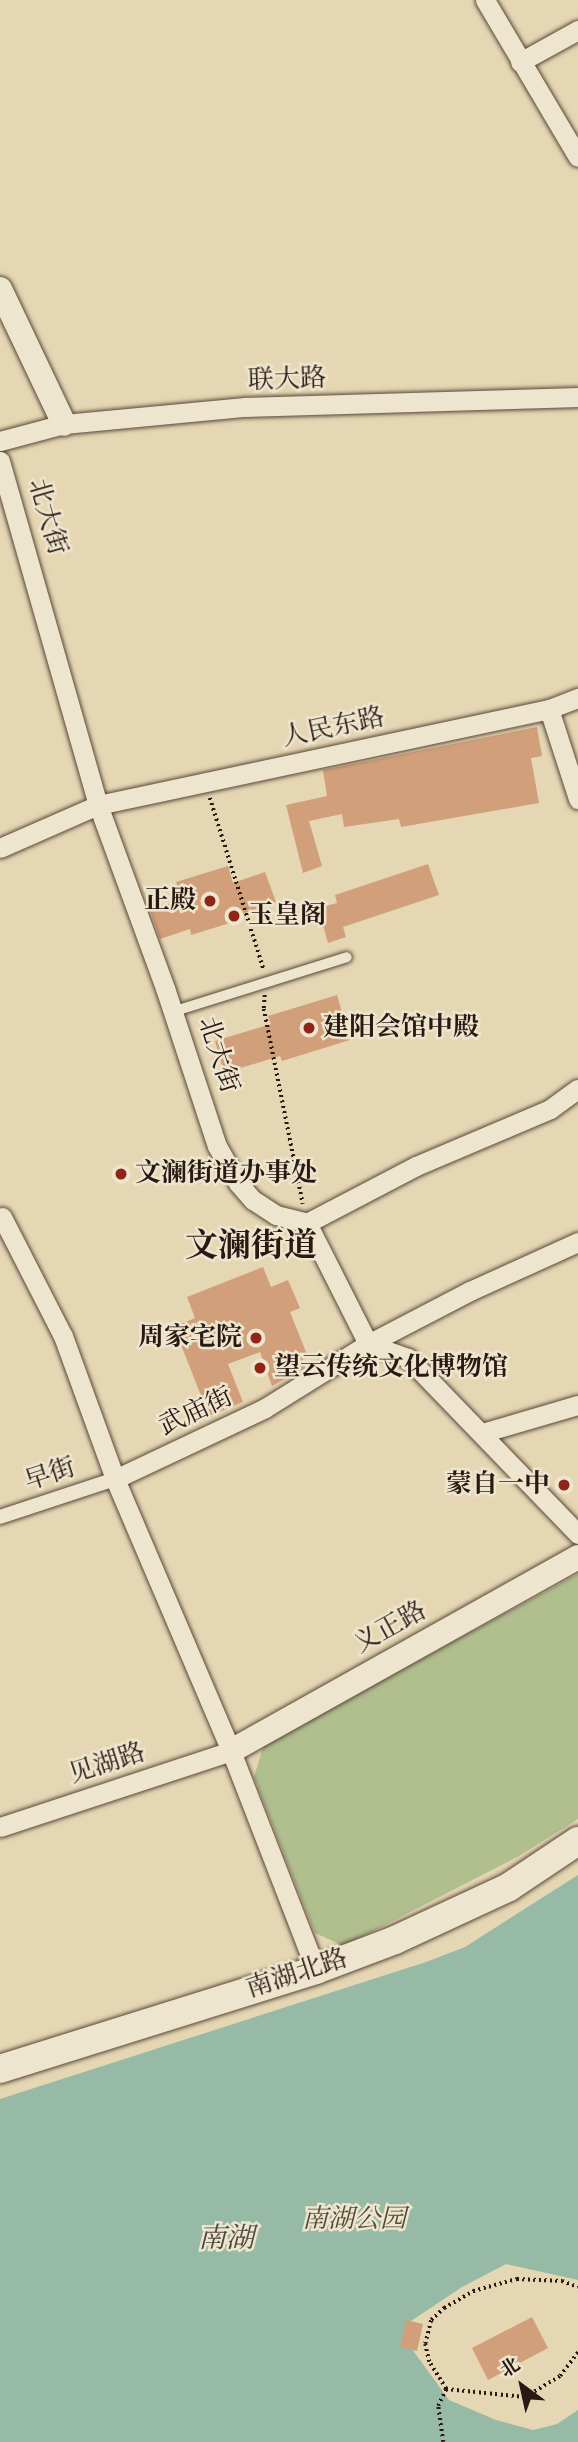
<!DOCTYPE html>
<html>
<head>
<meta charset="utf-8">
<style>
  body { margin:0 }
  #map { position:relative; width:578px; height:2442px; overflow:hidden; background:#e5d7b3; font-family:"IM FELL English","Noto Serif SC",serif }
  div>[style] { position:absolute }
  .green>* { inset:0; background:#b1bf8f }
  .water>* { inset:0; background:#97baa7 }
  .building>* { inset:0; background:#d29f7b }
  .path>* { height:3.5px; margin-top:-1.75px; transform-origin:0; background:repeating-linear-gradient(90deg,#2a1913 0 2px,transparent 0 5.5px) }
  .roads { filter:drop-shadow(0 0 2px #59483b) drop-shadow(0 0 2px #59483b) }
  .service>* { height:10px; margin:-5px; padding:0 5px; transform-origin:5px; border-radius:5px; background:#eee5ce }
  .pedestrian>* { height:14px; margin:-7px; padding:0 7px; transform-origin:7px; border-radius:7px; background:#eee5ce }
  .minor>* { height:19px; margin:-9.5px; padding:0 9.5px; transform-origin:9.5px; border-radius:9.5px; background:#eee5ce }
  .tertiary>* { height:24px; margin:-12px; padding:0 12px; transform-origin:12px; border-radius:12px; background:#eee5ce }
  .secondary>* { height:28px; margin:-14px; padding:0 14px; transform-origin:14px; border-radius:14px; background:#eee5ce }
  .dots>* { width:19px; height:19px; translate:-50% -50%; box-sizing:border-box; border:4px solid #eee5ce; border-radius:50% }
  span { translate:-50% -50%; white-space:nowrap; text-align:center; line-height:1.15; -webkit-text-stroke:5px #eee5ce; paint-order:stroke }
  .street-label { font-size:26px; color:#2a1913 }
  .poi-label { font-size:26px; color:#2a1913; font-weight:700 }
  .right { translate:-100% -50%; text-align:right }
  .left { translate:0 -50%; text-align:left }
  .park-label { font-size:26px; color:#524b38; font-style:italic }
  .water-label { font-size:28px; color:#4b493f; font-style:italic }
  .district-label { font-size:33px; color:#2a1913; font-weight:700 }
  .north { position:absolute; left:487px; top:2351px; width:70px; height:70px; -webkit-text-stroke:5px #eee5ce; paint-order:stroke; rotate:327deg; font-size:19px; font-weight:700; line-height:28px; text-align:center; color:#2a1913 }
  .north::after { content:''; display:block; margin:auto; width:24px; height:32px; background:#2a1913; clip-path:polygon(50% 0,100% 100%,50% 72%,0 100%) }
</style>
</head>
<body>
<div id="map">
  <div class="green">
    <div style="clip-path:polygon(578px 1574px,578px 1819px,519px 1856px,344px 1946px,315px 1933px,254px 1777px,264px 1744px)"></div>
  </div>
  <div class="water">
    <div style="clip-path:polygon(578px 1875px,578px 2280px,506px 2264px,462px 2287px,411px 2321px,404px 2338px,449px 2400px,496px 2420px,533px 2430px,557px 2424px,578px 2410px,578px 2442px,0 2442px,0 2099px,426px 1962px,465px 1947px)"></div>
  </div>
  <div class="building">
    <div style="clip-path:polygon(537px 727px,542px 756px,531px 758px,539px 803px,401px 827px,399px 819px,344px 827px,342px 814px,309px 821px,322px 866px,303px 873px,286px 805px,327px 796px,323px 770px)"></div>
    <div style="clip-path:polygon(428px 864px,439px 895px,343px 927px,346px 937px,328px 943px,318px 908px,337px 903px,335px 895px)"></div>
    <div style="clip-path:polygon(228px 866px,233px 883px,265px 872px,276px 902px,242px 914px,243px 919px,191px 935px,190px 929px,160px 939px,150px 910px,181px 900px,176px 882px)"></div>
    <div style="clip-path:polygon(337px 995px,350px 1040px,282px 1061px,280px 1056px,224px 1073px,215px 1041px,271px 1024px,268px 1016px)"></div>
    <div style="clip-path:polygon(263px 1267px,271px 1287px,288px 1280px,300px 1308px,290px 1312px,308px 1357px,302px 1360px,305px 1368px,272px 1386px,260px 1352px,228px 1364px,243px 1402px,209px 1416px,174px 1327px,195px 1318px,187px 1297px)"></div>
    <div style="clip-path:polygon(532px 2317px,548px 2348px,488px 2380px,472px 2348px)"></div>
    <div style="clip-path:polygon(406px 2320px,423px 2324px,417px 2351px,400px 2347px)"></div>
  </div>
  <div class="path">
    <div style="left:210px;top:798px;width:180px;rotate:72.6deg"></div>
    <div style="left:265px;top:995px;width:14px;rotate:94deg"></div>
    <div style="left:264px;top:1009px;width:199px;rotate:78.7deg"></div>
    <div style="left:446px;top:2389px;width:32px;rotate:-122deg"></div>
    <div style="left:429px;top:2362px;width:18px;rotate:-103deg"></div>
    <div style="left:425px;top:2344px;width:25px;rotate:-76deg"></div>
    <div style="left:431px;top:2320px;width:18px;rotate:-43deg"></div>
    <div style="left:444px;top:2308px;width:34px;rotate:-30deg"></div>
    <div style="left:473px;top:2291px;width:46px;rotate:-15.3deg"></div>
    <div style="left:517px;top:2279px;width:45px;rotate:2.5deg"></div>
    <div style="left:562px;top:2281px;width:17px;rotate:21deg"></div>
    <div style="left:446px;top:2389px;width:79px;rotate:5.8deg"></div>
    <div style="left:525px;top:2397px;width:41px;rotate:-31deg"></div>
    <div style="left:560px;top:2376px;width:30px;rotate:-53deg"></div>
    <div style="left:443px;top:2442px;width:36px;rotate:-98deg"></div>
    <div style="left:438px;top:2406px;width:19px;rotate:-65deg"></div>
  </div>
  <div class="roads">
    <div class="service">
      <div style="left:172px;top:1012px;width:183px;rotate:-17.4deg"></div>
    </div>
    <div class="pedestrian">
      <div style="left:0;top:1517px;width:121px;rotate:-18.3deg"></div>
    </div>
    <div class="minor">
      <div style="left:485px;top:0;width:182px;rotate:59.4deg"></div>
      <div style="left:520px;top:62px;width:66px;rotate:-28.9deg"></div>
      <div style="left:0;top:441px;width:66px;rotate:-14.9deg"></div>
      <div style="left:64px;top:424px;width:182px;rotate:-5.4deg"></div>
      <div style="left:245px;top:407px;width:333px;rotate:-1.7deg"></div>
      <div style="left:0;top:461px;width:358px;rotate:74.1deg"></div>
      <div style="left:98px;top:805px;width:195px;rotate:69.9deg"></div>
      <div style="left:165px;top:988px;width:166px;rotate:71.8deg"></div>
      <div style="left:217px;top:1146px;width:43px;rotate:60.4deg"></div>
      <div style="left:238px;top:1183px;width:23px;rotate:49deg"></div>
      <div style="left:253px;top:1200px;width:27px;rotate:33deg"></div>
      <div style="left:276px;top:1215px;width:32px;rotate:14deg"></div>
      <div style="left:307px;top:1223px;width:136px;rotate:63.2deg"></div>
      <div style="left:368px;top:1344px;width:42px;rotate:19.3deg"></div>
      <div style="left:408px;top:1358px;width:245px;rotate:46deg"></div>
      <div style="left:549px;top:709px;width:95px;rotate:72.1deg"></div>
      <div style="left:0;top:848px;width:107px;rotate:-23.7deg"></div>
      <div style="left:98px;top:805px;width:461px;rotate:-12deg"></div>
      <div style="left:549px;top:709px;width:31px;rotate:-21deg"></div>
      <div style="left:2px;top:1217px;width:134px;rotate:62.9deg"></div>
      <div style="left:63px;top:1336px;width:152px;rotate:70deg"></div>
      <div style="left:115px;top:1479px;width:296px;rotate:66.9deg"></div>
      <div style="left:231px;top:1751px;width:235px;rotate:68.8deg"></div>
      <div style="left:307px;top:1223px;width:123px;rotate:-27.6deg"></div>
      <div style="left:416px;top:1166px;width:146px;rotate:-23deg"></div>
      <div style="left:550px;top:1109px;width:34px;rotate:-36deg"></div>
      <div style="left:482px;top:1433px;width:100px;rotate:-16.3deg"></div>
      <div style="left:115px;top:1479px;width:166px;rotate:-25.3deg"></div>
      <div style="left:265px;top:1408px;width:121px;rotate:-31.9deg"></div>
      <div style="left:368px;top:1344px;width:115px;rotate:-27.5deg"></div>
      <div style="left:470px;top:1291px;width:119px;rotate:-24.4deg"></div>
      <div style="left:0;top:1827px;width:243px;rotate:-18.2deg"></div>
    </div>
    <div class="tertiary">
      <div style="left:0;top:289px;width:149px;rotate:64.6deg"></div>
      <div style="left:231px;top:1751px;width:398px;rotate:-29.2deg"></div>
    </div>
    <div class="secondary">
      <div style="left:0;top:2069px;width:331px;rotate:-17.4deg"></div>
      <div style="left:316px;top:1970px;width:85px;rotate:-20.8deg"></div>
      <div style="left:395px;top:1940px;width:126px;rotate:-24.9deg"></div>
      <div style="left:509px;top:1887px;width:83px;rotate:-33.7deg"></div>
    </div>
  </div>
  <div class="dots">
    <div style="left:210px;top:901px;background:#8f2418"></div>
    <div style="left:234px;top:916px;background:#8f2418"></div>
    <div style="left:309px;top:1028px;background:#8f2418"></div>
    <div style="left:121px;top:1174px;background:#8f2418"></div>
    <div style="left:256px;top:1338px;background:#8f2418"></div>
    <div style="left:260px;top:1368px;background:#8f2418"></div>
    <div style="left:564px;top:1485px;background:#8f2418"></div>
  </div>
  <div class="street-label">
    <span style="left:287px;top:380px;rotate:-2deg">联大路</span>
    <span style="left:47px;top:517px;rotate:74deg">北大街</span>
    <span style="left:333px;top:728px;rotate:-12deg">人民东路</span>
    <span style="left:218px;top:1055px;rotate:72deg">北大街</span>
    <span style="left:196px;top:1412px;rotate:-25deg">武庙街</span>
    <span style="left:50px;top:1475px;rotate:-18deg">早街</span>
    <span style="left:390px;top:1628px;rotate:-29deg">义正路</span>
    <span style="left:107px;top:1764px;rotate:-18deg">见湖路</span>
    <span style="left:297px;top:1974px;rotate:-18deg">南湖北路</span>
  </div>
  <div class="poi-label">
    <span class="right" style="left:196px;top:901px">正殿</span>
    <span class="left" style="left:248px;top:916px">玉皇阁</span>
    <span class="left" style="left:323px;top:1028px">建阳会馆中殿</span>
    <span class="left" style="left:135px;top:1174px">文澜街道办事处</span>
    <span class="right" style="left:242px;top:1338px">周家宅院</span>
    <span class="left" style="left:274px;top:1368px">望云传统文化博物馆</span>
    <span class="right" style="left:550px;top:1485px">蒙自一中</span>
  </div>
  <div class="park-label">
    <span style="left:354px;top:2220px">南湖公园</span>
  </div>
  <div class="water-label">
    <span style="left:226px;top:2240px">南湖</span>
  </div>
  <div class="district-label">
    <span style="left:251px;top:1248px">文澜街道</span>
  </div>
  <div class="north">北</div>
</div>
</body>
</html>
